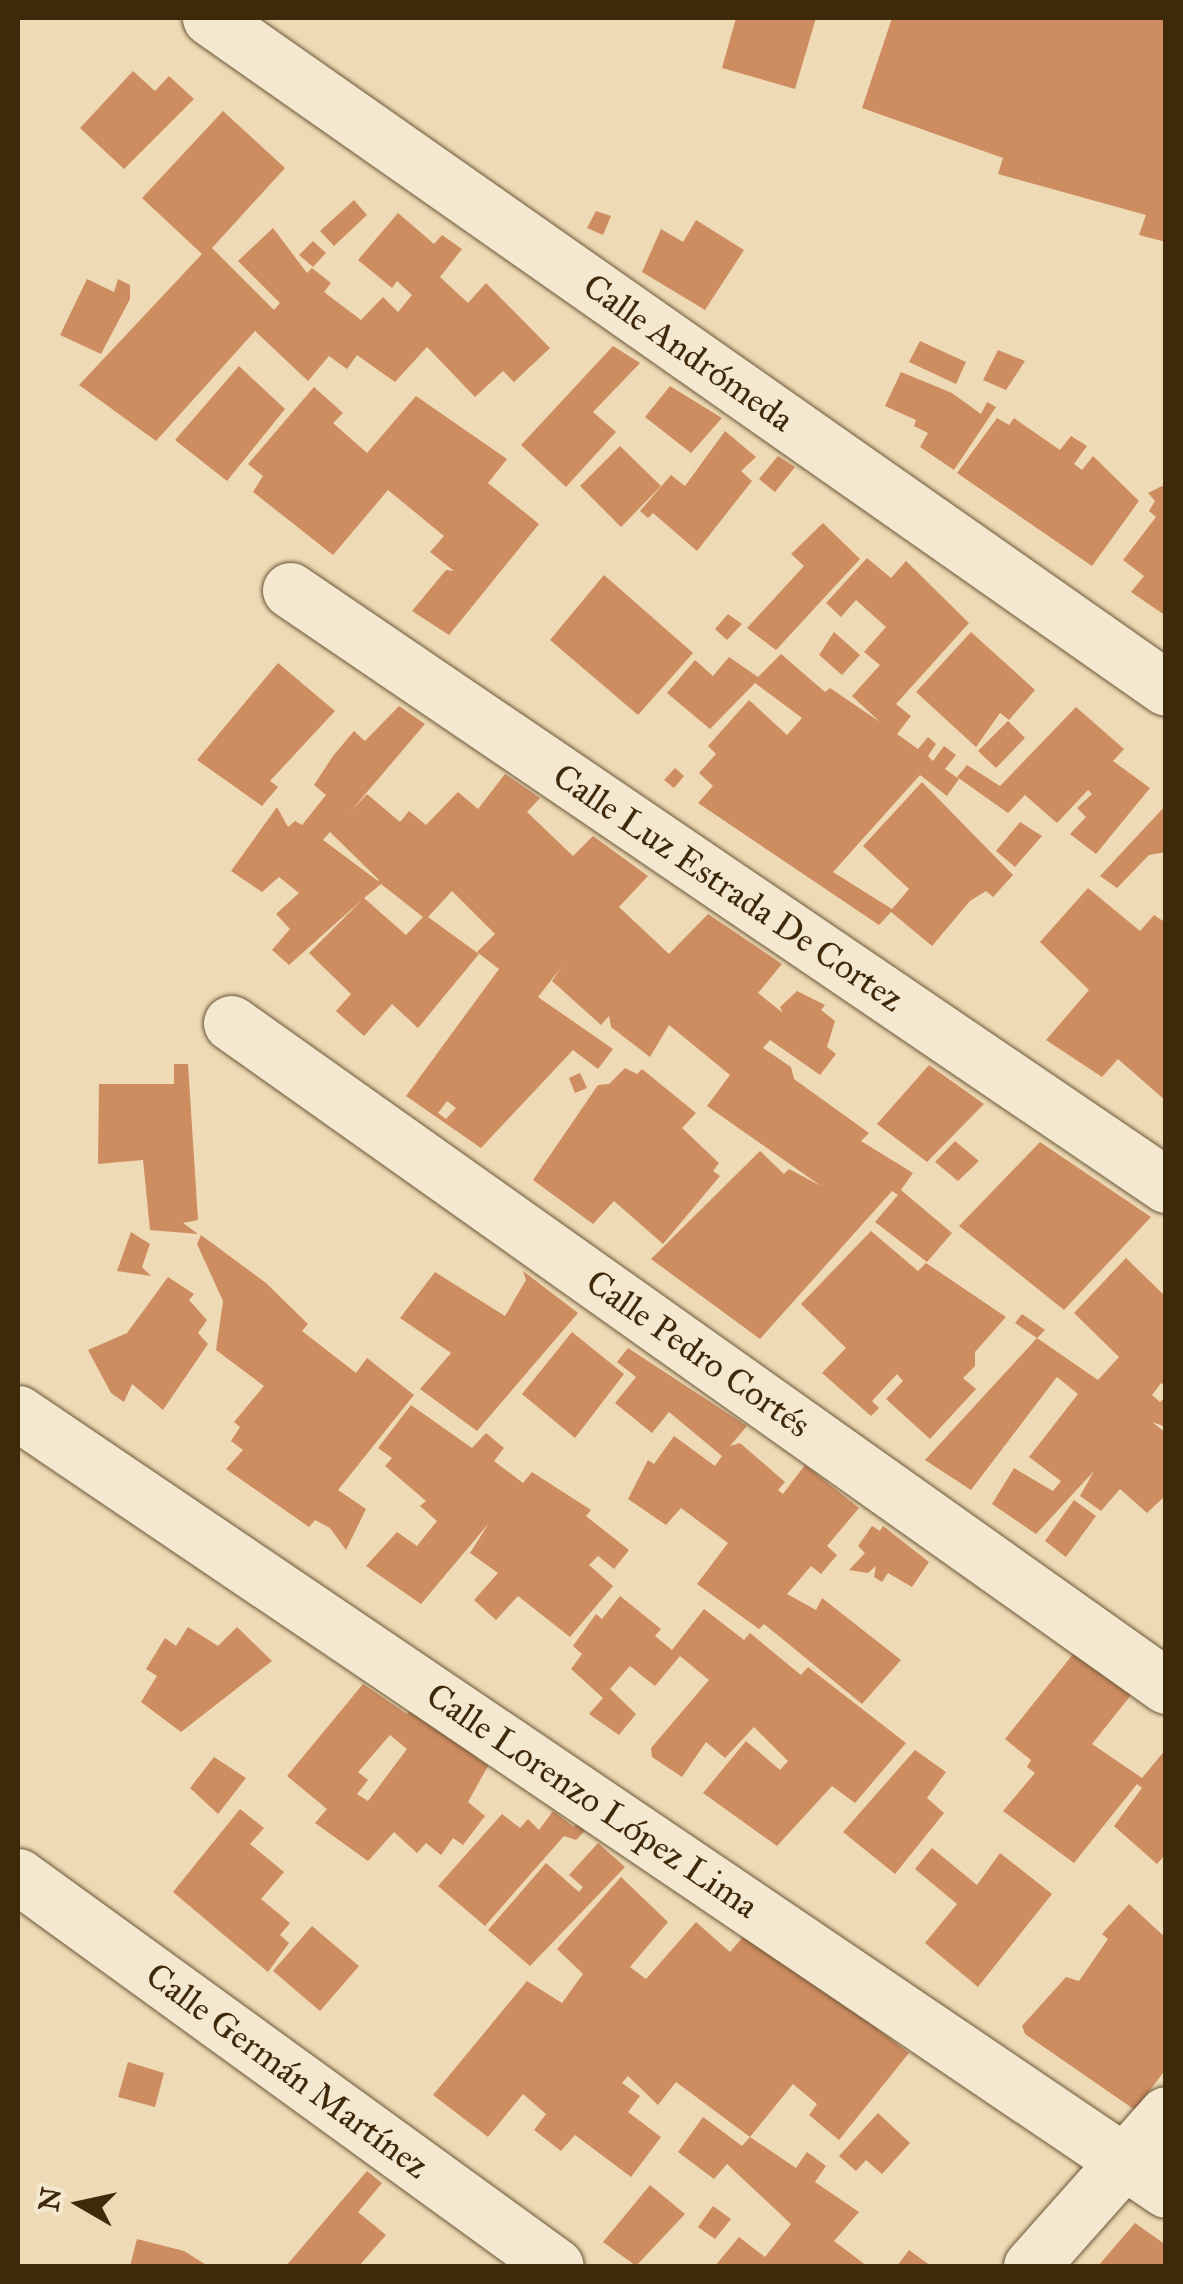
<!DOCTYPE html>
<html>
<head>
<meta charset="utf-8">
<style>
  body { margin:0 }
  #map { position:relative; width:1183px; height:2284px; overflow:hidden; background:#eedbb6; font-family:"IM FELL Great Primer",serif }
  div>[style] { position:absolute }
  .building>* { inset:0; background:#ce8c61 }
  .roads { filter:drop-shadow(0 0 2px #6b5636) drop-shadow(0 0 2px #6b5636) }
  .minor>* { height:55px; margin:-27.5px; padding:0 27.5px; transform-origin:27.5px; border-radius:27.5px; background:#f4e8d0 }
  span { translate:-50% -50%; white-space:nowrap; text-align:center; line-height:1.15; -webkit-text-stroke:9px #f4e8d0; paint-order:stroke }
  .street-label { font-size:35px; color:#3f290b }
  .frame { position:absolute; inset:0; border:20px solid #3f290b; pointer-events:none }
  .north { position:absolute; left:30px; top:2154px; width:100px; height:100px; -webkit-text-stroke:8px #f4e8d0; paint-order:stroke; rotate:279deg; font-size:28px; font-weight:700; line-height:40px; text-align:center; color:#3f290b }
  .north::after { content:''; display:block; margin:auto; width:35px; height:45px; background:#3f290b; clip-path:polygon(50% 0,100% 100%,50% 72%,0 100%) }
</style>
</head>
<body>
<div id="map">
  <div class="building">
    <div style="clip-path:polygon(736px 18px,816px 18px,795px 89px,722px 68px)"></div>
    <div style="clip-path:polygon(892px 18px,1166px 18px,1166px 242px,1139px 235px,1146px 215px,998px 174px,1003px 158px,862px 108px)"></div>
    <div style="clip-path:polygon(133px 71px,155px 91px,169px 76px,194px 99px,124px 169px,80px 128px)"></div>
    <div style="clip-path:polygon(223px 111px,285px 168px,212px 248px,274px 310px,280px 303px,238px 261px,273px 228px,307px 273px,312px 268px,331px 283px,324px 292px,361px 320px,383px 297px,398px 312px,412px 295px,397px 281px,392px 288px,358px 260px,398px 213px,434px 244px,442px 235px,462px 249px,440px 277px,468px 303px,486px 283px,550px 348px,514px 382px,503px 371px,475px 397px,427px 347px,395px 382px,357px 355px,347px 369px,329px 356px,308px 381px,255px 331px,156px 441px,79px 385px,202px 254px,142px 198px)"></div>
    <div style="clip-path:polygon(354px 200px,367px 215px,334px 246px,320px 231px)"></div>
    <div style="clip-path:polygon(596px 211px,611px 216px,603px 235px,587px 228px)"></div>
    <div style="clip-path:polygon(696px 220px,744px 250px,705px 310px,642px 272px,661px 229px,683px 242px)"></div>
    <div style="clip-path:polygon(313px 241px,326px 253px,313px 267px,299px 255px)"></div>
    <div style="clip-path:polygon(87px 279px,114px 292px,118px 279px,130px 285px,130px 299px,101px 354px,60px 335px)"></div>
    <div style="clip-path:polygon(920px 341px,966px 362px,956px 384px,909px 362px)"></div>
    <div style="clip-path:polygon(613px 346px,640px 363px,593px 412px,616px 432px,566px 487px,521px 445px)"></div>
    <div style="clip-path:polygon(998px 350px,1025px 361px,1006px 390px,983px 380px)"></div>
    <div style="clip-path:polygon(239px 366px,285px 409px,227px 481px,175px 440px)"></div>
    <div style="clip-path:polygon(901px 372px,952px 393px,981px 414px,987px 402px,996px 407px,954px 470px,920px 447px,928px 433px,914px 426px,916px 420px,885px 406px)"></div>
    <div style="clip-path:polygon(670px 386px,722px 418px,691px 453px,645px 417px)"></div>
    <div style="clip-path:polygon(314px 387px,343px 413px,333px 423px,367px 453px,416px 396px,507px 459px,488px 483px,539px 524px,449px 635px,412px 611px,446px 570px,454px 571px,430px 552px,444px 536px,388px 490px,333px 555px,253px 492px,263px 476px,248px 464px)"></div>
    <div style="clip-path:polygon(997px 418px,1009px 425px,1014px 418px,1060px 450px,1071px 436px,1087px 446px,1074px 464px,1082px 470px,1093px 456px,1139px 501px,1092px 566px,957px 473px)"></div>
    <div style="clip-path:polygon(725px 431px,756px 457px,741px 471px,752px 481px,697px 551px,653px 513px,648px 518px,640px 511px,671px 475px,685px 486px)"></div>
    <div style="clip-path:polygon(620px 446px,661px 486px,621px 527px,580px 486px)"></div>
    <div style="clip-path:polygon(778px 456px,795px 467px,775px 492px,759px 479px)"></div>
    <div style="clip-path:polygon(1162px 486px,1166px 488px,1166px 616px,1131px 592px,1144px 576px,1123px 560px,1156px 517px,1149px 511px,1155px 501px,1148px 493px)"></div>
    <div style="clip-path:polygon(823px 523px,860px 559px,776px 650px,747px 628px,804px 566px,791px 554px)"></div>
    <div style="clip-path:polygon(867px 558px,891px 578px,906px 561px,969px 623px,896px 704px,911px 716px,897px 734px,918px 749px,928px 737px,936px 744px,928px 756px,933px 761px,944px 746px,956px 755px,945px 769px,959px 779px,947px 796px,920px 775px,833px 872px,892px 909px,909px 889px,863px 846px,922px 782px,1013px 875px,993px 897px,986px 891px,970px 901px,932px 946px,891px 912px,879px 925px,698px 803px,713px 786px,699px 773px,716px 754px,708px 746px,749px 700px,787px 735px,802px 718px,755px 683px,710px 729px,667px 693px,695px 660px,713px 676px,729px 657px,758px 677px,781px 654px,825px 692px,830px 688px,880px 722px,852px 696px,880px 665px,864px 652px,886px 627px,856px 600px,841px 617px,826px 603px)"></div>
    <div style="clip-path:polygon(604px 575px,693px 653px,638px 715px,550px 640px)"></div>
    <div style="clip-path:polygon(728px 614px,742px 624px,727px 640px,715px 629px)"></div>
    <div style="clip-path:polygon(834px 632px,860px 655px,842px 675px,819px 655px)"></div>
    <div style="clip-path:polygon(971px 632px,1035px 690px,1009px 720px,1000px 713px,976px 747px,916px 692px)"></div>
    <div style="clip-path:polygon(278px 663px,335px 711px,270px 781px,278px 787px,262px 806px,197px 760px)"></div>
    <div style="clip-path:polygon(evenodd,399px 706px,425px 724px,350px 812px,367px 794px,400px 822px,409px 811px,426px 825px,458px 792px,478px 809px,505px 774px,540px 798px,527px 812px,573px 856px,593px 836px,648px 876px,619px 907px,669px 954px,708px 914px,782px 964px,758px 993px,783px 1013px,780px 1007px,797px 991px,825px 1005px,821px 1010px,835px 1021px,827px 1047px,836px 1054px,820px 1075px,770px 1040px,763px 1048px,791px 1067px,794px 1079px,869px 1133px,861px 1141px,913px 1173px,901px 1190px,952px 1233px,927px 1262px,875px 1222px,898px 1195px,892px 1191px,760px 1339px,651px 1259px,760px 1151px,784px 1174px,789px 1169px,821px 1186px,707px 1106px,730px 1075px,669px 1025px,650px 1057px,611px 1027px,609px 1016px,601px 1025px,552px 981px,563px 965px,538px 997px,613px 1049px,598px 1069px,573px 1050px,481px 1148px,406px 1096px,499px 969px,477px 952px,495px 934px,452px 891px,428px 917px,479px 954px,418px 1028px,392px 1004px,364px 1036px,336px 1011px,351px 994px,309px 953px,363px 899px,289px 965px,272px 950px,290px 929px,276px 914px,299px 893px,279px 877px,262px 892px,231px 871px,277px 807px,288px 827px,295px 821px,302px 825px,326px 795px,314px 785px,333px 756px,354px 731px,365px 741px,399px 706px,330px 832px,379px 880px,378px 881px,323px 840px,330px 832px,399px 706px,381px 884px,423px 917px,406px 935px,364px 898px,381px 884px,399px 706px,447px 1101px,456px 1108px,446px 1119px,438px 1113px,447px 1101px)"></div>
    <div style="clip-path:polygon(1076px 707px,1124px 749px,1113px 761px,1150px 788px,1096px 854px,1070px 834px,1086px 817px,1077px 808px,1092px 794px,1088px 790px,1057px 823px,1025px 795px,1008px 813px,957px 777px,967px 765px,1000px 786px)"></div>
    <div style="clip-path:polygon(1008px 721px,1025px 738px,996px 768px,978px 751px)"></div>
    <div style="clip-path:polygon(675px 768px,684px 776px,674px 788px,664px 780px)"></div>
    <div style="clip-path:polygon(1166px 805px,1166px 852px,1149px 855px,1117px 888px,1100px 876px)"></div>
    <div style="clip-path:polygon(1020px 822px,1042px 836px,1015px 867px,996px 851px)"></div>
    <div style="clip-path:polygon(1088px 888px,1140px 931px,1154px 915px,1166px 923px,1166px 1101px,1118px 1059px,1102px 1077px,1046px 1040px,1089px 990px,1040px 942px)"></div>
    <div style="clip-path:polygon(174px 1064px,188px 1064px,198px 1220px,183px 1223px,198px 1234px,150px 1230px,143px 1160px,98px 1164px,99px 1084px,174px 1084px)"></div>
    <div style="clip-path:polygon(929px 1065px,984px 1104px,927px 1162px,877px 1124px)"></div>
    <div style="clip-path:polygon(625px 1068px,637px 1074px,642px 1069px,696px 1113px,682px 1128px,719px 1163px,713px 1171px,720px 1176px,663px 1244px,614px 1201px,593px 1224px,533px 1180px,598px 1085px,609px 1084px)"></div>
    <div style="clip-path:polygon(580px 1073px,587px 1088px,575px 1093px,569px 1078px)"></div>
    <div style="clip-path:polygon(955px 1141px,979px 1161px,958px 1181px,935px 1162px)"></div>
    <div style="clip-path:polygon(1040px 1142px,1151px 1217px,1064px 1310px,959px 1226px)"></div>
    <div style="clip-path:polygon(871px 1231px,918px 1271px,926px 1263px,1006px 1317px,975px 1352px,975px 1366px,963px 1378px,976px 1389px,930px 1439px,886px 1399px,903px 1381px,897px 1374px,872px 1401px,879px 1408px,871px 1416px,822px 1373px,846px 1348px,801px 1304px)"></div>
    <div style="clip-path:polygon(131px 1232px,150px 1244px,142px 1267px,151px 1276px,117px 1271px)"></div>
    <div style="clip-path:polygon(201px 1235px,266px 1283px,308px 1324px,302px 1331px,356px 1373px,367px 1358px,414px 1395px,338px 1490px,366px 1509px,346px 1550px,330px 1528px,315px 1520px,309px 1527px,226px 1469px,243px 1450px,231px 1441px,240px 1427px,234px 1422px,264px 1386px,216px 1350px,223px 1301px,197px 1244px)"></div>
    <div style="clip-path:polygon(1126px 1258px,1166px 1297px,1166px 1387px,1161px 1383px,1152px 1395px,1160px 1402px,1166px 1396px,1166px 1427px,1152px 1422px,1166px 1433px,1166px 1495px,1147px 1513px,1120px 1489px,1101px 1511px,1080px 1496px,1094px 1471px,1036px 1534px,992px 1504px,1014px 1468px,1053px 1491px,1061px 1481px,1029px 1457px,1078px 1394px,1057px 1377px,971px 1490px,925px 1460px,1037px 1338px,1098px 1380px,1119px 1357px,1074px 1313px)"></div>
    <div style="clip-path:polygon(523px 1271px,578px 1313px,477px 1431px,420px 1389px,451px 1353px,400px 1318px,435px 1272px,505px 1316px,526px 1280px)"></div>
    <div style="clip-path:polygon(168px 1277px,194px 1294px,189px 1300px,207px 1320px,198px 1333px,208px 1344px,163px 1410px,132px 1384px,124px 1402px,111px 1393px,88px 1350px,127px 1333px)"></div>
    <div style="clip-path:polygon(1022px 1314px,1045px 1330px,1037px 1338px,1015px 1323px)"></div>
    <div style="clip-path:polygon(572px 1332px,624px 1374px,575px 1438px,522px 1394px)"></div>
    <div style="clip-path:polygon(628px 1348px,747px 1426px,730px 1446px,740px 1443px,785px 1482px,778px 1490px,783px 1494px,805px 1465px,859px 1508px,827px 1546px,837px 1555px,821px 1574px,811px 1566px,787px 1594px,816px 1610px,822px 1598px,901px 1660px,862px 1704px,764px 1624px,759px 1629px,697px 1584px,728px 1543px,681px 1508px,666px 1525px,628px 1499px,648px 1460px,654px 1464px,674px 1436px,715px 1466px,722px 1456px,669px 1412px,652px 1433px,615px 1403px,636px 1377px,617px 1362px)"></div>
    <div style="clip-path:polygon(411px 1405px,472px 1448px,486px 1433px,504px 1448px,494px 1461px,523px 1483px,532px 1472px,591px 1510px,586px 1516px,629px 1550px,614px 1569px,598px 1556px,589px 1565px,613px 1586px,570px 1637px,518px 1596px,496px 1620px,474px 1600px,498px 1573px,470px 1553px,489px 1523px,421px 1604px,366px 1566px,397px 1532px,417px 1546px,437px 1521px,420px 1506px,426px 1501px,385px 1466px,392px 1458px,378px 1448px)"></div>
    <div style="clip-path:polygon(1074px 1500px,1096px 1516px,1066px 1557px,1045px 1541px)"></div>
    <div style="clip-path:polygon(872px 1526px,880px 1531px,883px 1526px,929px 1562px,912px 1587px,888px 1573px,882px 1582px,874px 1577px,876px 1566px,868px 1573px,849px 1570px,865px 1553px,858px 1546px)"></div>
    <div style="clip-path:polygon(620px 1596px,661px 1629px,655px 1636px,672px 1650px,704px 1609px,744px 1640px,750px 1633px,801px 1675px,808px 1667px,906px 1743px,855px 1803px,832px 1786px,777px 1846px,703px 1793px,746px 1741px,780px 1770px,788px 1761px,754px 1727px,725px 1758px,706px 1742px,682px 1777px,652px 1757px,651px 1748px,709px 1680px,680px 1656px,655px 1686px,630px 1666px,610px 1689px,636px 1714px,619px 1735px,589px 1714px,603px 1698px,571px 1669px,582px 1654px,573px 1646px,596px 1614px,602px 1619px)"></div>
    <div style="clip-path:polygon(188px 1627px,218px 1646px,237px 1627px,272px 1661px,181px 1732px,141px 1702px,157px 1676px,146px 1669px,165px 1638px,176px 1646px)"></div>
    <div style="clip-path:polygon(1074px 1653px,1131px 1695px,1092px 1744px,1142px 1778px,1166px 1749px,1166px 1854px,1157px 1864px,1114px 1826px,1142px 1788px,1137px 1784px,1074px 1863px,1003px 1811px,1035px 1773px,1027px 1767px,1031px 1760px,1005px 1739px)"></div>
    <div style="clip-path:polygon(evenodd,363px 1684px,407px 1714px,418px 1701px,486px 1747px,477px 1758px,488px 1766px,468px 1802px,485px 1816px,463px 1845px,453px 1838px,441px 1855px,426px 1843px,417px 1853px,394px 1832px,368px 1861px,315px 1823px,327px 1809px,287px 1776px,363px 1684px,390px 1735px,407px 1749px,368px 1801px,357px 1794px,368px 1780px,358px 1772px,390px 1735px)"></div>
    <div style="clip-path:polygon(915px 1750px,946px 1772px,927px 1798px,944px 1813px,895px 1874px,843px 1832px)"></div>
    <div style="clip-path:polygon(214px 1757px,246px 1778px,218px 1814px,190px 1788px)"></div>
    <div style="clip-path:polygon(240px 1809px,264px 1828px,250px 1844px,284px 1872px,261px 1899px,290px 1923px,280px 1935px,289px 1943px,268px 1972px,173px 1892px)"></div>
    <div style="clip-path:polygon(553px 1811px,574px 1827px,585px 1813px,595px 1820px,576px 1840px,564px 1836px,485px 1926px,438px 1886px,502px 1814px,520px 1828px,528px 1819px,539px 1830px)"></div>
    <div style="clip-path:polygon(598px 1843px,625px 1867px,530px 1966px,488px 1930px,546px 1863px,579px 1892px,583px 1887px,569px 1875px)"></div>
    <div style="clip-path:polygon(932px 1848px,977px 1885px,1000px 1853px,1052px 1894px,978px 1987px,925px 1943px,957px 1904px,915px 1869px)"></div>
    <div style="clip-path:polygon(621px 1877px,668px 1922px,630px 1967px,646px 1979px,696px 1922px,730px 1952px,748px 1931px,909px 2053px,839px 2140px,809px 2115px,817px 2104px,793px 2084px,750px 2137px,676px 2082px,658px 2105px,628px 2076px,622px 2083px,640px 2096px,628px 2112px,661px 2137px,631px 2177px,575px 2135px,561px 2151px,534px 2130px,546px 2114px,523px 2094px,488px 2137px,433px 2095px,527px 1981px,562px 2003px,583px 1974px,557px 1949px)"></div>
    <div style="clip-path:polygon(1129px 1904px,1166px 1938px,1166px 2069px,1135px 2110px,1025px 2034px,1022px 2026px,1066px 1977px,1079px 1981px,1108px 1939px,1102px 1934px)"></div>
    <div style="clip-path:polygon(312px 1926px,359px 1966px,320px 2011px,273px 1971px)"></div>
    <div style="clip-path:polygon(128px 2062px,164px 2073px,155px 2107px,118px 2097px)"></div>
    <div style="clip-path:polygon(878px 2113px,910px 2143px,882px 2174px,866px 2160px,856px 2171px,839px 2156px)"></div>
    <div style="clip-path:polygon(703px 2117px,742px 2146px,750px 2137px,796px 2168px,807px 2152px,826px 2166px,815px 2182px,859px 2212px,834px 2241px,867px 2266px,715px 2266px,739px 2237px,765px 2257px,791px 2224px,727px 2164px,714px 2179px,678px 2152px)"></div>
    <div style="clip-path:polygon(367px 2171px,382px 2183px,358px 2212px,386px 2235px,359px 2266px,286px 2266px)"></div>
    <div style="clip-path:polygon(650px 2185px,685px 2214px,636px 2266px,603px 2242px)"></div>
    <div style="clip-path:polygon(713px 2206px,731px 2219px,715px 2239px,698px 2227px)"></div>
    <div style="clip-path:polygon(1135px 2223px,1166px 2245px,1166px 2266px,1098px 2266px)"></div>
    <div style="clip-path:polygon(137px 2239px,184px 2251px,208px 2266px,130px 2266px)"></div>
    <div style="clip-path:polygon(909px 2250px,931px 2266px,897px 2266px)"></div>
  </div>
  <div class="roads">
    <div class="minor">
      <div style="left:210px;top:18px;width:1167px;rotate:35.02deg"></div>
      <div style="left:290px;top:590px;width:1059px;rotate:34.19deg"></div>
      <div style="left:231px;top:1023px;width:1146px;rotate:35.34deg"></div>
      <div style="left:18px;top:1413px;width:1386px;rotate:34.09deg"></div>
      <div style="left:18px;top:1876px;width:664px;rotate:35.94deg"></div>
      <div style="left:1031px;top:2266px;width:203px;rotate:-48.4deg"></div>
    </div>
  </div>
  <div class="street-label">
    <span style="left:688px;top:353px;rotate:35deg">Calle Andrómeda</span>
    <span style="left:728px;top:888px;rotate:34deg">Calle Luz Estrada De Cortez</span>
    <span style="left:698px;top:1354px;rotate:35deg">Calle Pedro Cortés</span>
    <span style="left:592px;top:1801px;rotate:34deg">Calle Lorenzo López Lima</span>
    <span style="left:287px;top:2071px;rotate:36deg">Calle Germán Martínez</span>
  </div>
  <div class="frame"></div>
  <div class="north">N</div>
</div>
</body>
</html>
